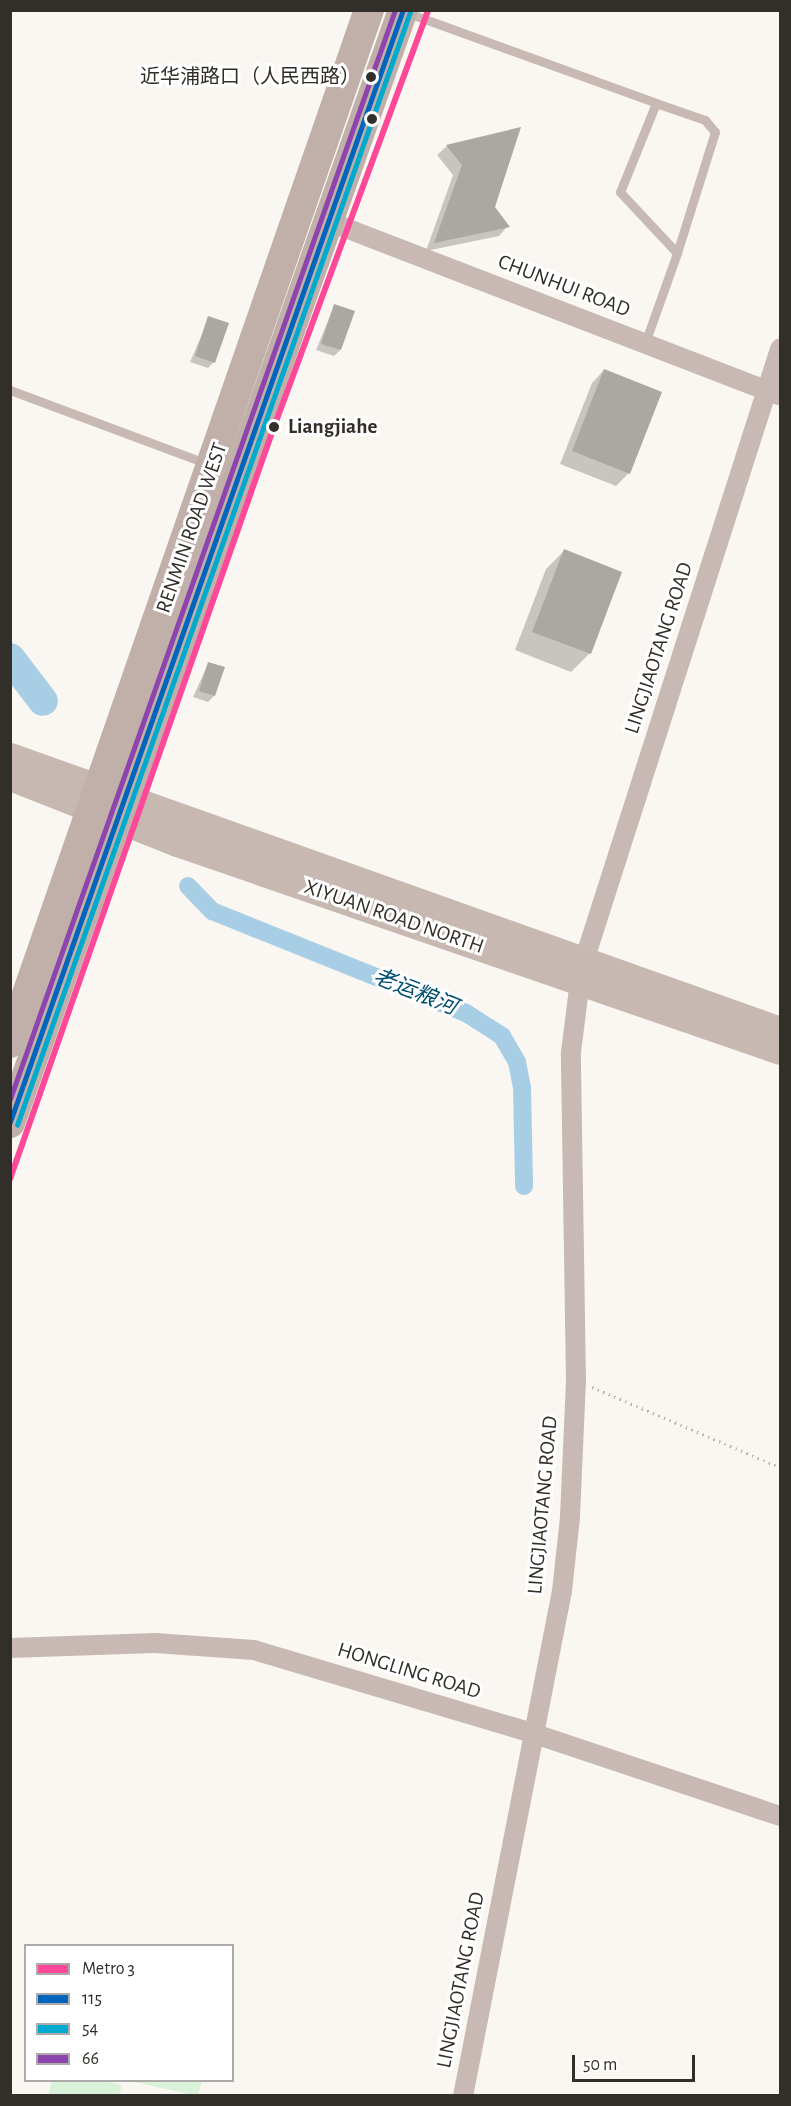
<!DOCTYPE html>
<html>
<head>
<meta charset="utf-8">
<style>
  body { margin:0 }
  #map { position:relative; width:791px; height:2106px; overflow:hidden; background:#faf7f2; font-family:"Alegreya Sans","Noto Sans SC",sans-serif }
  div>[style] { position:absolute }
  .green>* { inset:0; background:#d9f2d9 }
  .shadow>* { inset:0; background:#0003 }
  .canal>* { height:18px; margin:-9px; padding:0 9px; transform-origin:9px; border-radius:9px; background:#a8cee5 }
  .river>* { height:30px; margin:-15px; padding:0 15px; transform-origin:15px; border-radius:15px; background:#a8cee5 }
  .building>* { inset:0; background:#aba7a3 }
  .path>* { height:3px; margin-top:-1.5px; transform-origin:0; background:repeating-linear-gradient(90deg,#bfb6b1 0 1.5px,transparent 0 6px) }
  .service>* { height:9px; margin:-4.5px; padding:0 4.5px; transform-origin:4.5px; border-radius:4.5px; background:#c8b9b4 }
  .minor>* { height:20px; margin:-10px; padding:0 10px; transform-origin:10px; border-radius:10px; background:#c8b9b4 }
  .secondary>* { height:27px; margin:-13.5px; padding:0 13.5px; transform-origin:13.5px; border-radius:13.5px; background:#c7b8b1 }
  .primary>* { height:30px; margin:-15px; padding:0 15px; transform-origin:15px; border-radius:15px; background:#c0b0a9 }
  .bus-1>* { height:4.5px; margin:-2.25px; padding:0 2.25px; transform-origin:2.25px; border-radius:2.25px; background:#0065bd }
  .bus-2>* { height:4.5px; margin:-2.25px; padding:0 2.25px; transform-origin:2.25px; border-radius:2.25px; background:#00a9ce }
  .bus-3>* { height:4.5px; margin:-2.25px; padding:0 2.25px; transform-origin:2.25px; border-radius:2.25px; background:#8e44ad }
  .metro-1>* { height:6px; margin:-3px; padding:0 3px; transform-origin:3px; border-radius:3px; background:#fe4998 }
  .dots>* { width:16px; height:16px; translate:-50% -50%; box-sizing:border-box; border:3px solid #fff; border-radius:50% }
  span { translate:-50% -50%; white-space:nowrap; text-align:center; line-height:1.15; -webkit-text-stroke:6px #fff; paint-order:stroke }
  .bus-label { font-size:20px; color:#322e29 }
  .right { translate:-100% -50%; text-align:right }
  .street-label { font-size:21px; color:#322e29 }
  .stop-label { font-size:21px; color:#322e29; font-weight:700 }
  .left { translate:0 -50%; text-align:left }
  .water-label { font-size:22px; color:#014e70; font-style:italic }
  .frame { position:absolute; inset:0; border:12px solid #322e29; pointer-events:none }
  .legend { position:absolute; left:24px; top:1944px; width:210px; height:138px; box-sizing:border-box; background:#fff; border:2px solid #adaba9; margin:0; padding:8px 10px; list-style:none; font-size:18px; color:#322e29 }
  .legend li { display:flex; align-items:center; gap:12px; height:30px }
  .legend b { width:30px; border:2px solid #adaba9 }
  .scale { position:absolute; left:572px; top:2055px; width:123px; height:27px; box-sizing:border-box; border:3px solid #322e29; border-top:0; padding-left:8px; font-size:18px; line-height:21px; white-space:nowrap; color:#322e29; -webkit-text-stroke:4px #fff; paint-order:stroke }
</style>
</head>
<body>
<div id="map">
  <div class="green">
    <div style="clip-path:polygon(52px 2081px,106px 2081px,122px 2085px,119px 2095px,48px 2095px)"></div>
    <div style="clip-path:polygon(130px 2081px,130px 2080px,202px 2081px,198px 2096px)"></div>
  </div>
  <div class="shadow">
    <div style="clip-path:polygon(519px 129px,493px 207px,508px 226px,499px 236px,426px 251px,453px 175px,437px 155px,447px 146px)"></div>
    <div style="clip-path:polygon(334px 306px,340px 350px,334px 356px,316px 350px)"></div>
    <div style="clip-path:polygon(209px 318px,214px 362px,208px 368px,190px 362px)"></div>
    <div style="clip-path:polygon(604px 370px,629px 473px,616px 486px,560px 464px,592px 383px)"></div>
    <div style="clip-path:polygon(564px 551px,590px 653px,571px 672px,515px 650px,546px 569px)"></div>
    <div style="clip-path:polygon(208px 664px,214px 696px,208px 702px,193px 697px)"></div>
  </div>
  <div class="canal">
    <div style="left:188px;top:886px;width:35px;rotate:46deg"></div>
    <div style="left:212px;top:911px;width:274px;rotate:21.9deg"></div>
    <div style="left:466px;top:1013px;width:43px;rotate:32.6deg"></div>
    <div style="left:502px;top:1036px;width:30px;rotate:60deg"></div>
    <div style="left:517px;top:1062px;width:25px;rotate:79deg"></div>
    <div style="left:522px;top:1087px;width:99px;rotate:88.8deg"></div>
  </div>
  <div class="river">
    <div style="left:10px;top:658px;width:54px;rotate:52.5deg"></div>
  </div>
  <div class="building">
    <div style="clip-path:polygon(521px 127px,495px 207px,510px 227px,434px 243px,462px 165px,446px 145px)"></div>
    <div style="clip-path:polygon(334px 304px,355px 311px,341px 350px,321px 344px)"></div>
    <div style="clip-path:polygon(208px 316px,229px 323px,215px 363px,195px 356px)"></div>
    <div style="clip-path:polygon(604px 369px,662px 392px,630px 474px,572px 451px)"></div>
    <div style="clip-path:polygon(564px 549px,622px 572px,591px 654px,532px 632px)"></div>
    <div style="clip-path:polygon(208px 662px,225px 667px,215px 696px,199px 691px)"></div>
  </div>
  <div class="path">
    <div style="left:592px;top:1387px;width:204px;rotate:23.1deg"></div>
  </div>
  <div class="service">
    <div style="left:408px;top:13px;width:264px;rotate:19.9deg"></div>
    <div style="left:656px;top:103px;width:96px;rotate:112deg"></div>
    <div style="left:620px;top:192px;width:83px;rotate:46.9deg"></div>
    <div style="left:677px;top:253px;width:127px;rotate:-72.6deg"></div>
    <div style="left:715px;top:132px;width:16px;rotate:-130deg"></div>
    <div style="left:705px;top:120px;width:52px;rotate:-160.9deg"></div>
    <div style="left:645px;top:343px;width:96px;rotate:-70.4deg"></div>
    <div style="left:10px;top:390px;width:211px;rotate:20.5deg"></div>
  </div>
  <div class="minor">
    <div style="left:330px;top:222px;width:482px;rotate:21.1deg"></div>
    <div style="left:584px;top:961px;width:643px;rotate:-72.24deg"></div>
    <div style="left:10px;top:1648px;width:145px;rotate:-2deg"></div>
    <div style="left:155px;top:1643px;width:99px;rotate:4deg"></div>
    <div style="left:254px;top:1650px;width:290px;rotate:16.6deg"></div>
    <div style="left:532px;top:1733px;width:262px;rotate:18.5deg"></div>
    <div style="left:463px;top:2096px;width:515px;rotate:-78.91deg"></div>
    <div style="left:562px;top:1591px;width:74px;rotate:-83.8deg"></div>
    <div style="left:570px;top:1517px;width:135px;rotate:-87.5deg"></div>
    <div style="left:576px;top:1382px;width:330px;rotate:-90.9deg"></div>
    <div style="left:571px;top:1052px;width:72px;rotate:-82.8deg"></div>
  </div>
  <div class="secondary">
    <div style="left:10px;top:756px;width:817px;rotate:19.59deg"></div>
    <div style="left:10px;top:777px;width:180px;rotate:21.6deg"></div>
    <div style="left:177px;top:843px;width:638px;rotate:19.03deg"></div>
  </div>
  <div class="primary">
    <div style="left:10px;top:1043px;width:1094px;rotate:-70.84deg"></div>
    <div style="left:10px;top:1123px;width:1180px;rotate:-70.55deg"></div>
  </div>
  <div class="bus-1">
    <div style="left:10px;top:1122px;width:1179px;rotate:-70.54deg"></div>
  </div>
  <div class="bus-2">
    <div style="left:17px;top:1125px;width:1180px;rotate:-70.55deg"></div>
  </div>
  <div class="bus-3">
    <div style="left:10px;top:1099px;width:1155px;rotate:-70.53deg"></div>
  </div>
  <div class="metro-1">
    <div style="left:10px;top:1179px;width:797px;rotate:-70.66deg"></div>
    <div style="left:274px;top:427px;width:445px;rotate:-69.7deg"></div>
  </div>
  <div class="dots">
    <div style="left:371px;top:77px;background:#322e29"></div>
    <div style="left:372px;top:119px;background:#322e29"></div>
    <div style="left:274px;top:427px;background:#322e29"></div>
  </div>
  <div class="bus-label">
    <span class="right" style="left:360px;top:77px">近华浦路口（人民西路）</span>
  </div>
  <div class="street-label">
    <span style="left:564px;top:286px;rotate:21deg">CHUNHUI ROAD</span>
    <span style="left:192px;top:528px;rotate:-71deg">RENMIN ROAD WEST</span>
    <span style="left:659px;top:648px;rotate:-72deg">LINGJIAOTANG ROAD</span>
    <span style="left:394px;top:917px;rotate:19deg">XIYUAN ROAD NORTH</span>
    <span style="left:543px;top:1505px;rotate:-85deg">LINGJIAOTANG ROAD</span>
    <span style="left:409px;top:1671px;rotate:17deg">HONGLING ROAD</span>
    <span style="left:461px;top:1980px;rotate:-79deg">LINGJIAOTANG ROAD</span>
  </div>
  <div class="stop-label">
    <span class="left" style="left:288px;top:427px">Liangjiahe</span>
  </div>
  <div class="water-label">
    <span style="left:415px;top:992px;rotate:22deg">老运粮河</span>
  </div>
  <div class="frame"></div>
  <ul class="legend">
  <li><b style="height:8px;background:#fe4998"></b>Metro 3</li>
  <li><b style="height:8px;background:#0065bd"></b>115</li>
  <li><b style="height:8px;background:#00a9ce"></b>54</li>
  <li><b style="height:8px;background:#8e44ad"></b>66</li>
  </ul>
  <div class="scale">50 m</div>
</div>
</body>
</html>
